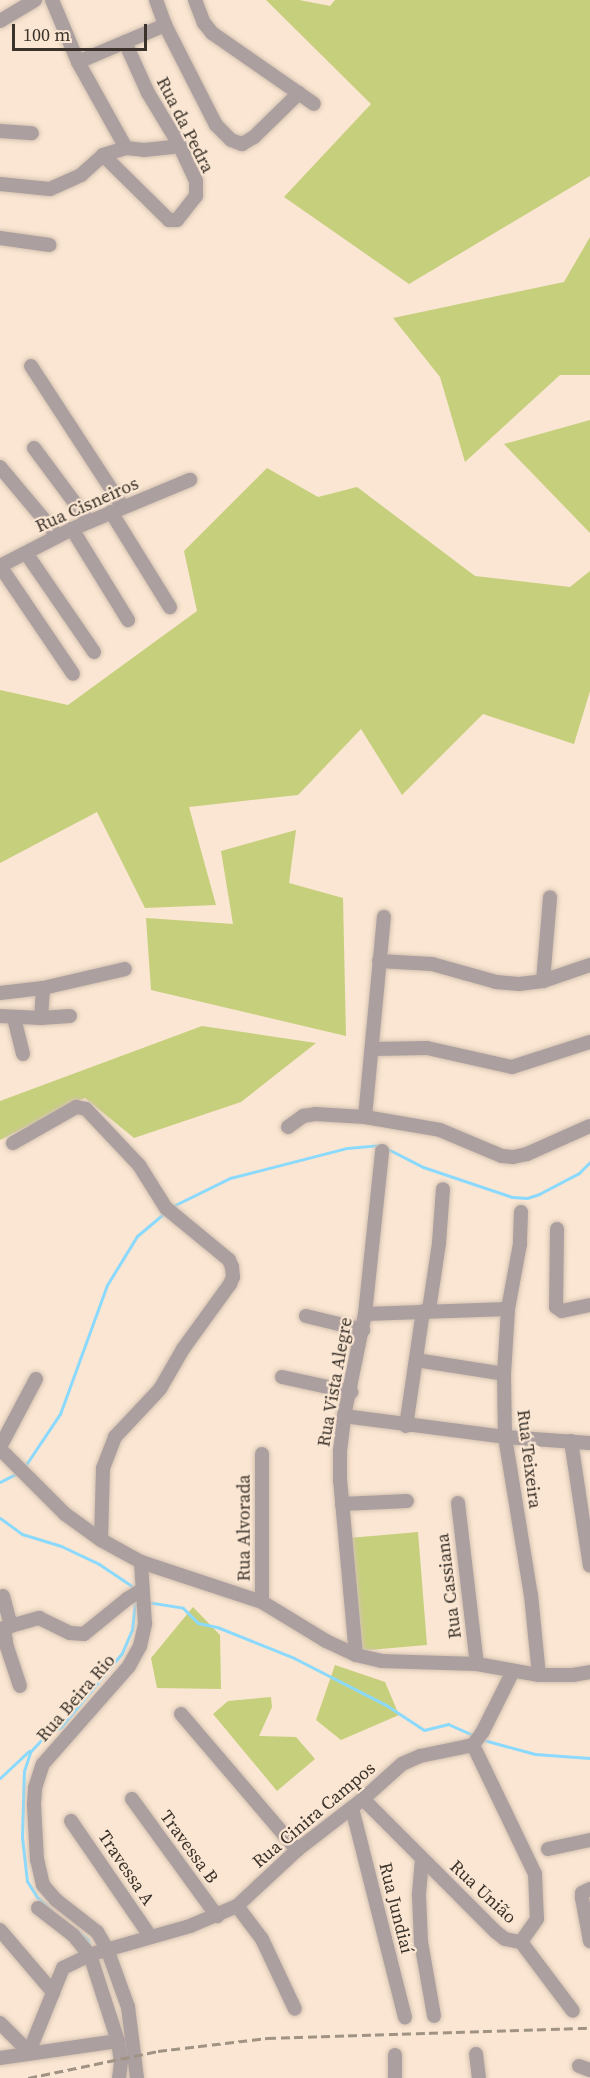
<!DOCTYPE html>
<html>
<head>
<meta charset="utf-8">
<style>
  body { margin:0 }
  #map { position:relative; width:590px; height:2078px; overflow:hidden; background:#fae6d2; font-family:"Source Serif 4",serif }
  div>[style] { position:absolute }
  .green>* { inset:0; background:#c6cf7c }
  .stream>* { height:3px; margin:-1.5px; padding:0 1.5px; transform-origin:1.5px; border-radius:1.5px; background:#8bdafd }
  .roads { filter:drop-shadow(0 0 2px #d4c2b1) drop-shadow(0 0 2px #d4c2b1) }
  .minor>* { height:14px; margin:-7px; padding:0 7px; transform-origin:7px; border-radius:7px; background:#ac9f9f }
  .rail>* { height:3px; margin-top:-1.5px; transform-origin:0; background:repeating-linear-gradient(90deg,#a19384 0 9px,transparent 0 13.5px) }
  span { translate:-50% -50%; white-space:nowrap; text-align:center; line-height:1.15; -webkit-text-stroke:4.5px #fae6d2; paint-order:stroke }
  .street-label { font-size:18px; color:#3b332b }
  .scale { position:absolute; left:12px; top:24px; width:135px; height:27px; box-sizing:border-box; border:3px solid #3b332b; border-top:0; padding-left:8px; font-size:18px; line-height:21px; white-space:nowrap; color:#3b332b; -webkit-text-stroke:4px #fae6d2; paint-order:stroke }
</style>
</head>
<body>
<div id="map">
  <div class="green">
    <div style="clip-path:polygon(266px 0,299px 0,330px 6px,335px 0,590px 0,590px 176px,409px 284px,284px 197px,371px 104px)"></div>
    <div style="clip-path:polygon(590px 237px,590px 375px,560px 375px,465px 462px,440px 377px,393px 318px,564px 282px)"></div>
    <div style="clip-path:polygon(590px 420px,590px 533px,504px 444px)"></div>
    <div style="clip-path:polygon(267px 468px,318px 497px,357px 487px,475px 576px,570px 587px,590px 571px,590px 691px,574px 744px,483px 714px,402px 795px,361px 729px,298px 795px,189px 807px,216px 905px,145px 908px,97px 812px,0 863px,0 690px,68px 705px,197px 611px,184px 551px)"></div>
    <div style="clip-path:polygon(296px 830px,289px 883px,343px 898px,346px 1036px,151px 990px,146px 918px,233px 924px,221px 851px)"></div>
    <div style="clip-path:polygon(202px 1026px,316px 1043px,241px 1102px,134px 1138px,85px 1098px,0 1140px,0 1101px)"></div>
    <div style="clip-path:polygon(418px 1532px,427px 1645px,357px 1651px,349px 1538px)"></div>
    <div style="clip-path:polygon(193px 1607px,220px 1635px,221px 1689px,157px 1688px,151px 1658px)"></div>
    <div style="clip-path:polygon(335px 1665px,385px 1682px,399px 1715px,341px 1740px,316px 1720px)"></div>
    <div style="clip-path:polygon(271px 1697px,272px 1707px,259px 1736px,296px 1737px,315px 1759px,277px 1791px,213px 1714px,228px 1701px)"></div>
  </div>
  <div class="stream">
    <div style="left:171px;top:1207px;width:66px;rotate:-26.2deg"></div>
    <div style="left:230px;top:1178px;width:121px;rotate:-14.4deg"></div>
    <div style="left:347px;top:1148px;width:33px;rotate:-5deg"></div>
    <div style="left:380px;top:1145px;width:48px;rotate:27.1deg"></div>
    <div style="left:423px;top:1167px;width:94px;rotate:18.6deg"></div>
    <div style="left:512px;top:1197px;width:15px;rotate:4deg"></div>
    <div style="left:527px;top:1198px;width:13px;rotate:-18deg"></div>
    <div style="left:539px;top:1194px;width:45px;rotate:-27.7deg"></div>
    <div style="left:579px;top:1173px;width:16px;rotate:-45deg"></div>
    <div style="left:25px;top:1466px;width:63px;rotate:-56.1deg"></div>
    <div style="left:60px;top:1414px;width:137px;rotate:-70deg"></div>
    <div style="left:107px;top:1285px;width:57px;rotate:-58.5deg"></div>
    <div style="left:137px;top:1236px;width:35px;rotate:-40deg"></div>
    <div style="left:0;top:1482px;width:20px;rotate:-27deg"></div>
    <div style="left:0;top:1518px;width:27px;rotate:36deg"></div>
    <div style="left:22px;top:1534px;width:41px;rotate:17.1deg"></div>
    <div style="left:61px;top:1546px;width:42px;rotate:25.3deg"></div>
    <div style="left:99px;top:1564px;width:40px;rotate:34deg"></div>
    <div style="left:132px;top:1586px;width:3px;rotate:72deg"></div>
    <div style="left:147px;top:1602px;width:36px;rotate:9deg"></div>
    <div style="left:183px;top:1608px;width:21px;rotate:45deg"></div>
    <div style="left:198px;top:1623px;width:19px;rotate:12deg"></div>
    <div style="left:217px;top:1627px;width:83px;rotate:21.9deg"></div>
    <div style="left:294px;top:1658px;width:103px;rotate:27.1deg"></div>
    <div style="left:386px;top:1705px;width:45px;rotate:33.3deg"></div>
    <div style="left:424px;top:1730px;width:25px;rotate:-14deg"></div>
    <div style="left:448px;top:1724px;width:30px;rotate:24deg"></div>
    <div style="left:480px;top:1739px;width:57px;rotate:15.3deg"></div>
    <div style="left:535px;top:1754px;width:55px;rotate:4.2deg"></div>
    <div style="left:0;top:1778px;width:40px;rotate:-43deg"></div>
    <div style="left:52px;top:1910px;width:20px;rotate:-139deg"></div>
    <div style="left:37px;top:1897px;width:19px;rotate:-122deg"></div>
    <div style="left:27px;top:1881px;width:44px;rotate:-96.5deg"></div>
    <div style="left:22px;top:1837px;width:66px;rotate:-88.3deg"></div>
    <div style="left:24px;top:1771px;width:20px;rotate:-72deg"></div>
    <div style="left:30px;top:1752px;width:22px;rotate:-47deg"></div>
    <div style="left:45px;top:1736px;width:18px;rotate:-29deg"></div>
    <div style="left:61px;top:1727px;width:96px;rotate:-50.5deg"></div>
    <div style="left:122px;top:1653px;width:25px;rotate:-67deg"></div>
    <div style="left:132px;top:1630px;width:31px;rotate:-84deg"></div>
    <div style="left:78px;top:1931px;width:13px;rotate:42deg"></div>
    <div style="left:88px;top:1940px;width:7px;rotate:74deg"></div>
  </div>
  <div class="roads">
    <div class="minor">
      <div style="left:52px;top:0;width:67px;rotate:67.2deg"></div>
      <div style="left:78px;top:62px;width:98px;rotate:60.8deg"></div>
      <div style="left:156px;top:0;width:27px;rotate:70deg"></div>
      <div style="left:165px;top:25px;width:112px;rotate:63deg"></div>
      <div style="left:216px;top:125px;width:21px;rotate:45deg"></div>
      <div style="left:231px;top:140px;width:12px;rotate:20deg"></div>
      <div style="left:242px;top:144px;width:14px;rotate:-30deg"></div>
      <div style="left:254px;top:137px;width:63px;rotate:-44.4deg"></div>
      <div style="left:195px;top:0;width:25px;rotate:69deg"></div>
      <div style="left:204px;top:23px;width:13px;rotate:51deg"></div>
      <div style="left:212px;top:33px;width:124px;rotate:34.8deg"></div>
      <div style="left:0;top:21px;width:41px;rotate:-31deg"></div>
      <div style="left:78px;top:62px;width:95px;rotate:-23deg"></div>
      <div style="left:0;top:131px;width:32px;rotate:4deg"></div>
      <div style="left:103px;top:155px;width:93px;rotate:44.6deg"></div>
      <div style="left:169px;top:220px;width:8px"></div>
      <div style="left:177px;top:220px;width:31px;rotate:-52deg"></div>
      <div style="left:196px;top:196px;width:15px;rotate:-90deg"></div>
      <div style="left:196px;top:181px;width:38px;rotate:-115deg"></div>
      <div style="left:180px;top:146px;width:62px;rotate:-121.1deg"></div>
      <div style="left:148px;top:93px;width:56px;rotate:-114.3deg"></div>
      <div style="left:0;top:184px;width:50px;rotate:5.7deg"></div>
      <div style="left:50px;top:189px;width:34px;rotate:-24deg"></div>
      <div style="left:81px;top:175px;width:30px;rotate:-42deg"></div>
      <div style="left:103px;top:155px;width:24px;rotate:-17deg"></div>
      <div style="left:126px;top:148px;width:18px;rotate:6deg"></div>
      <div style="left:144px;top:150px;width:36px;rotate:-6deg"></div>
      <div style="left:0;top:238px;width:50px;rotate:8deg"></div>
      <div style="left:31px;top:366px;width:168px;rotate:56.9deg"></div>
      <div style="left:34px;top:448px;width:92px;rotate:53.4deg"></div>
      <div style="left:0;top:467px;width:90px;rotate:50deg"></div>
      <div style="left:111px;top:512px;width:112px;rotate:58.2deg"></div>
      <div style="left:72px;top:529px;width:107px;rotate:58.4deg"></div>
      <div style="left:26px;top:553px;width:120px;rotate:55.5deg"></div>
      <div style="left:0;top:566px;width:81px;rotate:-27.2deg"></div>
      <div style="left:72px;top:529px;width:128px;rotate:-22.6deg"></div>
      <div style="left:0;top:566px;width:130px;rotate:55.9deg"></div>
      <div style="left:379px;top:961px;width:53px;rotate:3.2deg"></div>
      <div style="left:432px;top:964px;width:66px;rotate:15.7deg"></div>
      <div style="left:496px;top:982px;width:23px;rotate:5deg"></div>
      <div style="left:519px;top:984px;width:24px;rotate:-7deg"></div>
      <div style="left:543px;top:981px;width:50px;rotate:-18.8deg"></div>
      <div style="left:543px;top:981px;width:84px;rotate:-85.2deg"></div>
      <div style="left:0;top:993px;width:43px;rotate:-6.6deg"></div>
      <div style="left:43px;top:988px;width:84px;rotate:-13deg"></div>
      <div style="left:0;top:1016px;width:41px;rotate:2.8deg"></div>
      <div style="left:41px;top:1018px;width:29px;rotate:-4deg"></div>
      <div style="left:14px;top:1018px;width:37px;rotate:76deg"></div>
      <div style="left:41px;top:1018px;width:30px;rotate:-86deg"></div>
      <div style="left:373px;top:1049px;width:54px;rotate:-1.1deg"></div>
      <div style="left:427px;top:1048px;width:87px;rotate:12.6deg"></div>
      <div style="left:512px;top:1067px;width:82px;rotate:-17.8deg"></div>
      <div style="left:365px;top:1117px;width:201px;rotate:-84.6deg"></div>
      <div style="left:288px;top:1127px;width:19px;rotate:-36deg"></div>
      <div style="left:303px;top:1116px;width:12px;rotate:-9deg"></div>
      <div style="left:315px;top:1114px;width:50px;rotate:3.4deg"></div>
      <div style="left:365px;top:1117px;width:76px;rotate:9.8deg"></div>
      <div style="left:440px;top:1130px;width:67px;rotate:22.8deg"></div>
      <div style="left:502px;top:1156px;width:11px;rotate:5deg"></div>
      <div style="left:513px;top:1157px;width:14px;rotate:-12deg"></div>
      <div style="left:527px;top:1154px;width:69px;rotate:-24deg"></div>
      <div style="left:13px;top:1143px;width:73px;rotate:-29.7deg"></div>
      <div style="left:76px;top:1107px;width:10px;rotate:11deg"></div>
      <div style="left:86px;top:1109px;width:77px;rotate:46.6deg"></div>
      <div style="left:139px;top:1165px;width:51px;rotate:57.9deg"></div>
      <div style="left:166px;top:1208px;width:82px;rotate:39.5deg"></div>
      <div style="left:229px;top:1260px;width:8px;rotate:67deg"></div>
      <div style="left:232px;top:1267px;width:10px;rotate:84deg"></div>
      <div style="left:233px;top:1277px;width:8px;rotate:113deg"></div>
      <div style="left:230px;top:1284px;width:80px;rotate:125.9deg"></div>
      <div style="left:183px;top:1349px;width:46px;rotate:119.9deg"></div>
      <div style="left:160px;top:1389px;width:66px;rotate:133.2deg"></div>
      <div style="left:115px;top:1437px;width:34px;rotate:111deg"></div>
      <div style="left:103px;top:1469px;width:71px;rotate:91.6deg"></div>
      <div style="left:521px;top:1212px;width:32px;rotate:92deg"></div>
      <div style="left:520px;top:1244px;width:66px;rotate:100.5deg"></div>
      <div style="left:508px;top:1309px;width:65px;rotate:93.5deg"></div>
      <div style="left:504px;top:1374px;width:63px;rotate:89.1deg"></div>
      <div style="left:505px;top:1437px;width:160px;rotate:80.7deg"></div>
      <div style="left:531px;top:1595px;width:80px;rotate:84.3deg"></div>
      <div style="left:557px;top:1229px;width:78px;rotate:90.7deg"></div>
      <div style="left:556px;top:1307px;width:7px;rotate:34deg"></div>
      <div style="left:562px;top:1311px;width:29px;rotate:-12deg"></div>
      <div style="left:429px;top:1310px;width:68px;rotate:-81.5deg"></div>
      <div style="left:439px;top:1243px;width:54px;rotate:-85.8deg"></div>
      <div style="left:365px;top:1314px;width:143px;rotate:-2deg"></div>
      <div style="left:306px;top:1316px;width:59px;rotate:13.8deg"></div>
      <div style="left:416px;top:1360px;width:89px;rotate:9deg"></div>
      <div style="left:282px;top:1377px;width:71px;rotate:12.3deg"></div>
      <div style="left:344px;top:1416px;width:162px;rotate:7.4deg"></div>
      <div style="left:505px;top:1437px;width:85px;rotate:4deg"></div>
      <div style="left:406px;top:1426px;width:116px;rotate:-81.6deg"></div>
      <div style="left:571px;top:1441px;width:126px;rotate:81.4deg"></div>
      <div style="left:0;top:1447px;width:77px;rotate:-62.1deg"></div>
      <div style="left:0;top:1449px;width:92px;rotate:45deg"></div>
      <div style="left:65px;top:1514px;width:44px;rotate:35.8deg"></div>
      <div style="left:101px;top:1540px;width:46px;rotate:28.8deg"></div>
      <div style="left:141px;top:1562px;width:127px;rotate:18.3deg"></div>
      <div style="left:262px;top:1602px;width:75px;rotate:31.4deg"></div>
      <div style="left:326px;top:1641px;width:33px;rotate:25deg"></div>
      <div style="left:356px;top:1655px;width:26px;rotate:13deg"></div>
      <div style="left:381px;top:1661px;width:96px;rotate:1.8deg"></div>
      <div style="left:477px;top:1664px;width:63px;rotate:10.1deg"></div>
      <div style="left:539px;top:1675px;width:34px"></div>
      <div style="left:573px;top:1675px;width:17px;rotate:-10deg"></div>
      <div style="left:262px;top:1454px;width:148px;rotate:90deg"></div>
      <div style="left:458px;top:1503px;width:162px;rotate:83.3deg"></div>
      <div style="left:342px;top:1504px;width:65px;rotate:-2.6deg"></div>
      <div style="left:3px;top:1596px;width:31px;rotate:75deg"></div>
      <div style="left:0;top:1629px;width:41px;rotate:-15.8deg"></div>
      <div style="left:39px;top:1618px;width:34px;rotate:26deg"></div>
      <div style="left:70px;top:1633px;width:14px;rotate:4deg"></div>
      <div style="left:84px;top:1634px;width:55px;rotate:-39.1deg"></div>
      <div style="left:127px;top:1599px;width:17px;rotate:-31deg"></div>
      <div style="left:4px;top:1629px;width:18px;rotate:81deg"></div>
      <div style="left:7px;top:1647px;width:41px;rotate:71.6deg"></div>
      <div style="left:356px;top:1655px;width:176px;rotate:-95.2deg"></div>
      <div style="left:340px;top:1480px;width:29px;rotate:-90deg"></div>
      <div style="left:340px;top:1451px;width:35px;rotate:-83deg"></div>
      <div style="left:344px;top:1416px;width:104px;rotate:-78.4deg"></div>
      <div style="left:365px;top:1314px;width:164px;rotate:-84deg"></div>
      <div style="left:181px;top:1714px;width:179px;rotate:49.5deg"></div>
      <div style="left:473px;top:1745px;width:143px;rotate:64.3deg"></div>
      <div style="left:535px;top:1874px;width:45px;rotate:87.5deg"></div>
      <div style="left:537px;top:1919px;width:28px;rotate:125deg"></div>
      <div style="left:132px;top:1799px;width:145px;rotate:54deg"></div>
      <div style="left:363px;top:1799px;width:188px;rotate:45deg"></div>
      <div style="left:496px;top:1932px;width:11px;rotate:38deg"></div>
      <div style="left:505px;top:1939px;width:16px;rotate:11deg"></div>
      <div style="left:352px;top:1808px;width:216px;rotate:75.8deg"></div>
      <div style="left:71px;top:1821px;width:140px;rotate:55.5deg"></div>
      <div style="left:548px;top:1849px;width:43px;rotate:-12.1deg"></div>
      <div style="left:422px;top:1859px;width:37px;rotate:95deg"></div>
      <div style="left:419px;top:1896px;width:46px;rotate:87.5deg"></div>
      <div style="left:421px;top:1942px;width:75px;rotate:80deg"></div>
      <div style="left:590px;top:1889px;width:9px;rotate:153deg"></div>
      <div style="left:582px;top:1893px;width:5px;rotate:90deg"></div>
      <div style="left:582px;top:1898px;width:44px;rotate:79.5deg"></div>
      <div style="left:237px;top:1906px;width:41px;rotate:52.9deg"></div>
      <div style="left:262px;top:1939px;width:77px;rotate:64.8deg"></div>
      <div style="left:38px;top:1908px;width:44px;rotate:37.6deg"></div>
      <div style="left:73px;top:1935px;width:26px;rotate:50deg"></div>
      <div style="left:90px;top:1955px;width:90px;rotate:72deg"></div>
      <div style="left:118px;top:2041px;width:21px;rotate:82deg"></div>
      <div style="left:121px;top:2062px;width:16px;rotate:97deg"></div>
      <div style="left:0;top:1930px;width:82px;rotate:49.5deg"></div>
      <div style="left:521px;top:1942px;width:86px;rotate:53deg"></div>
      <div style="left:0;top:2023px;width:41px;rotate:45deg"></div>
      <div style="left:29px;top:2052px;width:91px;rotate:-68deg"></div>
      <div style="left:63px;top:1968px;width:32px;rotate:-26deg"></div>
      <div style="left:92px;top:1954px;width:102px;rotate:-15.9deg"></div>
      <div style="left:190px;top:1926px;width:51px;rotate:-23.1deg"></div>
      <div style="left:237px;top:1906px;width:82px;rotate:-43deg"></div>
      <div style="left:297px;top:1850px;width:83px;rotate:-37.7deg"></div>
      <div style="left:363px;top:1799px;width:52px;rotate:-41.9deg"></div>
      <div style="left:402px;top:1764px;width:20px;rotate:-24deg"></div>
      <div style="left:420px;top:1756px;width:54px;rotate:-11.7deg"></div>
      <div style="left:473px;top:1745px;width:17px;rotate:-54deg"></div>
      <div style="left:483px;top:1731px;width:67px;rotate:-63.4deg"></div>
      <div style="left:476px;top:2054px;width:24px;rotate:83deg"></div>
      <div style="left:0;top:2058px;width:119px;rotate:-8.2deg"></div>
      <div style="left:579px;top:2066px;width:12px;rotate:20deg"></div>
      <div style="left:137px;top:2078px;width:72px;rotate:-97.2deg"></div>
      <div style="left:128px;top:2007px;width:62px;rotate:-109.9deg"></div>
      <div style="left:107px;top:1949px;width:20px;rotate:-120deg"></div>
      <div style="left:97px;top:1932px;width:52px;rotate:-142deg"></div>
      <div style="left:56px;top:1900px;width:20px;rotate:-131deg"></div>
      <div style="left:43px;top:1885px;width:26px;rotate:-103deg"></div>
      <div style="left:37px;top:1860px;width:56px;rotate:-93.1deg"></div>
      <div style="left:34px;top:1804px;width:16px;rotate:-86deg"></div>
      <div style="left:35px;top:1788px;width:25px;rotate:-72deg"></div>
      <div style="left:43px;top:1764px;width:130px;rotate:-48.7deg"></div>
      <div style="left:129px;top:1666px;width:23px;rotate:-61deg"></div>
      <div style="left:140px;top:1646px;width:23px;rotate:-77deg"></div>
      <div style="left:145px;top:1624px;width:62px;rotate:-93.7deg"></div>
      <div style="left:395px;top:2078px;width:23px;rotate:-90deg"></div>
    </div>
  </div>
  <div class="rail">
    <div style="left:28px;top:2078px;width:133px;rotate:-11.7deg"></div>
    <div style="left:158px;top:2051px;width:110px;rotate:-6.8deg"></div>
    <div style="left:267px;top:2038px;width:323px;rotate:-1.8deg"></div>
  </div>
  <div class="street-label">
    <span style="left:185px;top:125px;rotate:63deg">Rua da Pedra</span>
    <span style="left:87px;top:505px;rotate:-24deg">Rua Cisneiros</span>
    <span style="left:335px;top:1382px;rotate:-80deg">Rua Vista Alegre</span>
    <span style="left:529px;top:1459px;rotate:83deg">Rua Teixeira</span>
    <span style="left:244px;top:1528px;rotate:-90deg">Rua Alvorada</span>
    <span style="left:449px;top:1586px;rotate:-97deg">Rua Cassiana</span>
    <span style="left:76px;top:1698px;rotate:-49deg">Rua Beira Rio</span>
    <span style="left:314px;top:1815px;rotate:-40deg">Rua Cinira Campos</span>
    <span style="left:189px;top:1847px;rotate:54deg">Travessa B</span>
    <span style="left:126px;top:1868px;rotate:56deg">Travessa A</span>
    <span style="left:483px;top:1892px;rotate:43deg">Rua União</span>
    <span style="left:396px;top:1908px;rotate:76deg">Rua Jundiaí</span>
  </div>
  <div class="scale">100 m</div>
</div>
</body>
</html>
